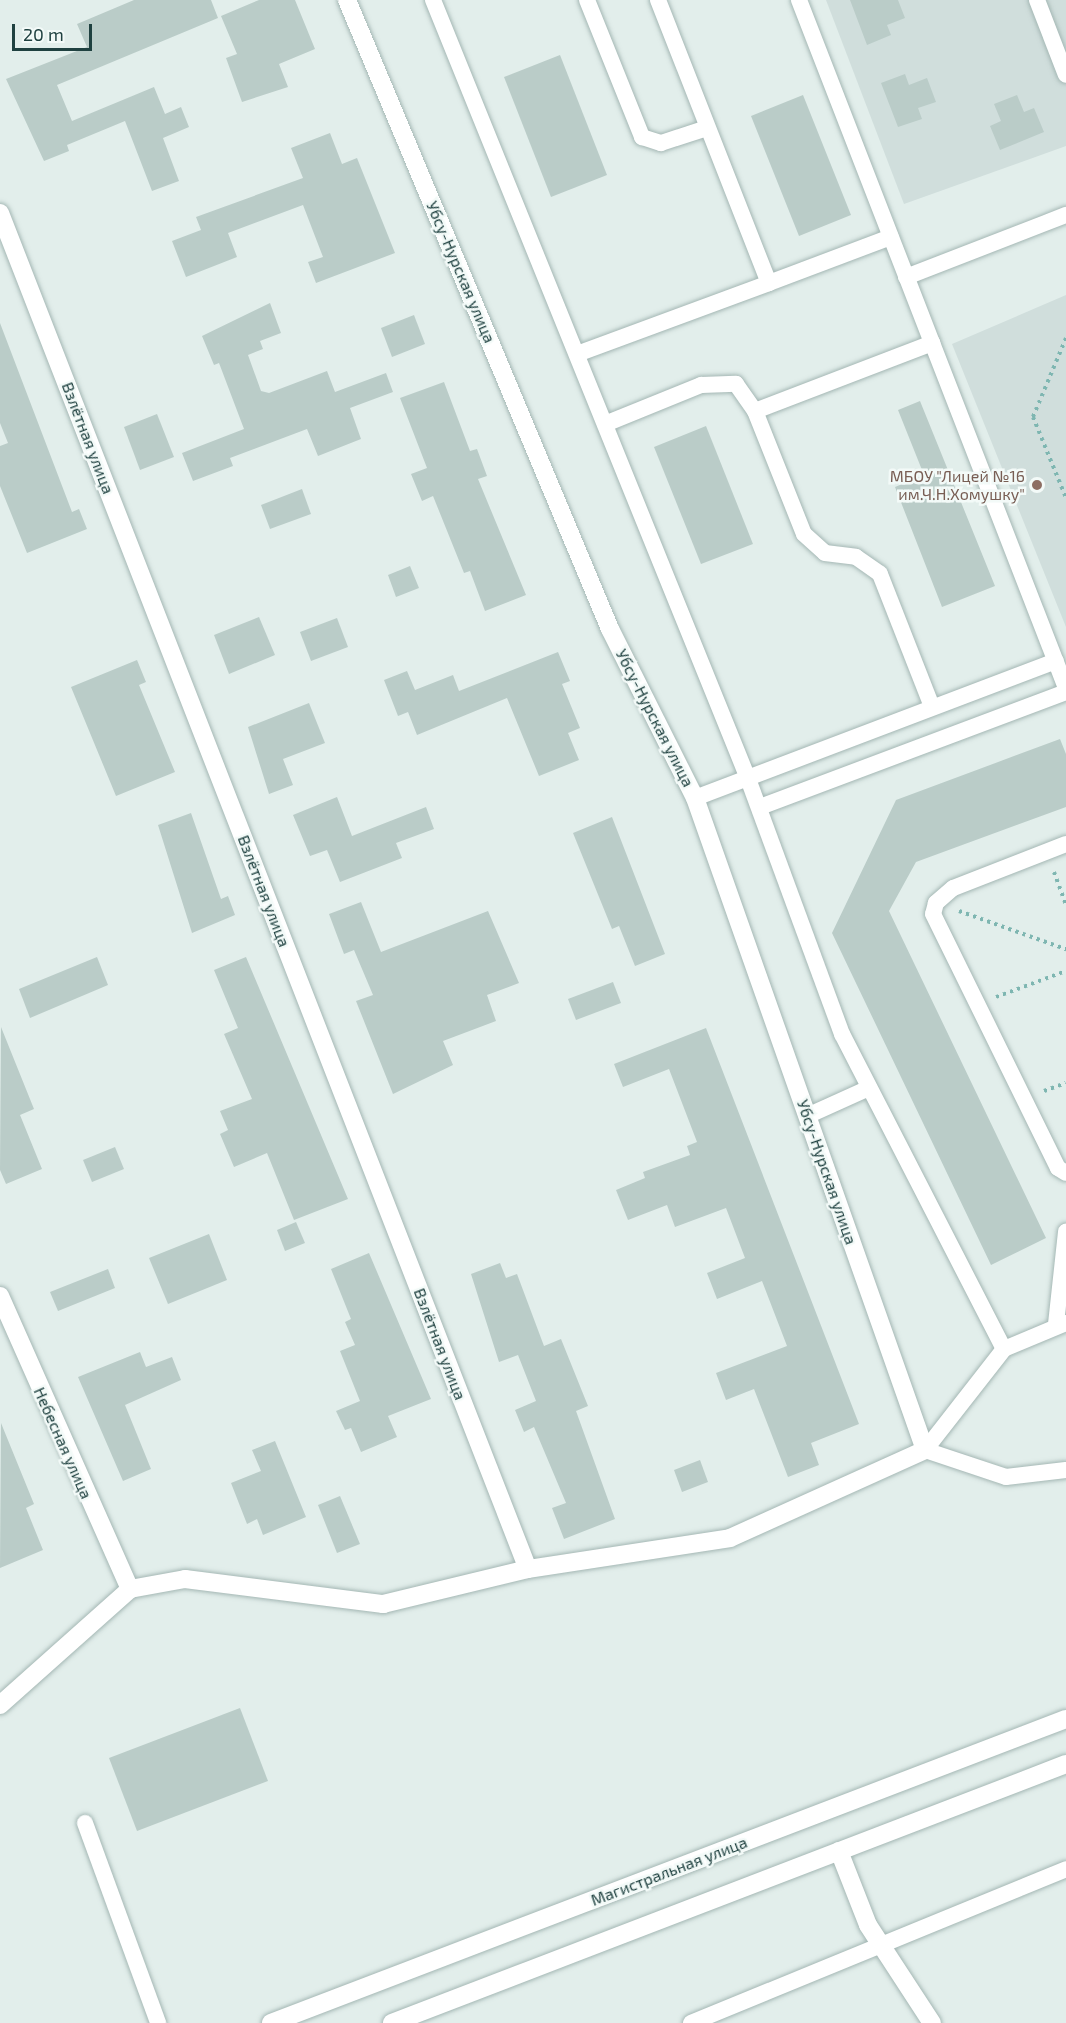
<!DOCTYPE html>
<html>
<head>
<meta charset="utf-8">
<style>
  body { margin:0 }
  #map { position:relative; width:1066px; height:2023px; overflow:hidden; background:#e2eeeb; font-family:"Exo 2",sans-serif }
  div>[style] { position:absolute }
  .built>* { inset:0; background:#d0dedc }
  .building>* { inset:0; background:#baccc8 }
  .path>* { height:4px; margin-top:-2px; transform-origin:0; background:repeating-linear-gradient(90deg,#7eb6b1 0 3px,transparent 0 7.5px) }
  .roads { filter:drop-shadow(0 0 2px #a4b7b4) drop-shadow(0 0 2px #a4b7b4) }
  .lane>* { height:16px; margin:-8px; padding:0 8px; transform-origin:8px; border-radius:8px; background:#fff }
  .street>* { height:18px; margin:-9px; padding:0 9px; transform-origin:9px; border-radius:9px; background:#fff }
  .secondary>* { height:18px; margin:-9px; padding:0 9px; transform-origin:9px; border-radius:9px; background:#fff }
  .dots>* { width:16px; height:16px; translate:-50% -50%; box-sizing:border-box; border:3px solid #f3faf8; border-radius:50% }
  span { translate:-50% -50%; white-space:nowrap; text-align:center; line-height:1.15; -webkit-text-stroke:5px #f3faf8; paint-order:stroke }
  .street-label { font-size:16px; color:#1f4140 }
  .education-label { font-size:16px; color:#785e54 }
  .right { translate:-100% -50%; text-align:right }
  .scale { position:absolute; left:12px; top:24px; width:80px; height:27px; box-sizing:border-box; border:3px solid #1f4140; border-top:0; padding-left:8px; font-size:18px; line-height:21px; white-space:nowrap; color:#1f4140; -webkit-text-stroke:4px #f3faf8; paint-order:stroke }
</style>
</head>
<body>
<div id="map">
  <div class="built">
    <div style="clip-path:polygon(826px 0,1066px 0,1066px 146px,904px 204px)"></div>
    <div style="clip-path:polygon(1066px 295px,1066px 627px,952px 344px)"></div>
  </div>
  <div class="building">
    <div style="clip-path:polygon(134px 0,211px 0,218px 18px,57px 85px,72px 121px,154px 87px,165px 114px,181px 107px,189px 127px,163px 138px,179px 181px,152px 191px,125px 121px,67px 145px,69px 151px,44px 161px,6px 79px,87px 47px,77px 24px)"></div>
    <div style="clip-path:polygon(259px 0,295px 0,315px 49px,279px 64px,288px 87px,242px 102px,226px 58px,237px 54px,221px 16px)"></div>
    <div style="clip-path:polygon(850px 0,898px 0,905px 18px,887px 25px,891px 35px,867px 45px)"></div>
    <div style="clip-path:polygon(560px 55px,607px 175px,551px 197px,504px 77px)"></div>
    <div style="clip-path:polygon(905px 74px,909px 85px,927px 78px,936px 102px,918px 108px,922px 119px,898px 127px,881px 83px)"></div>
    <div style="clip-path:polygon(803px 95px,851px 215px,799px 236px,751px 116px)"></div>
    <div style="clip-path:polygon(1017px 95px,1024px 112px,1034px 108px,1044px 132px,1000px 150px,990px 126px,1001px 121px,994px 104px)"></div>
    <div style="clip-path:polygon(330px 133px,342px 164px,357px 158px,395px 253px,316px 283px,308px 262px,323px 257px,303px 205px,228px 233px,237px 257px,186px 277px,172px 241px,201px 230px,196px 217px,303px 178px,291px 148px)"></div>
    <div style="clip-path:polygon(270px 303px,281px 333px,260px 341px,263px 349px,248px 355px,261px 391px,269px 393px,327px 371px,335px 392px,386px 373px,393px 392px,350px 408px,361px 439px,318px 456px,307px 429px,230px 458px,233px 466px,193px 481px,182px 453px,244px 429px,219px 363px,214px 365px,202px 336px)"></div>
    <div style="clip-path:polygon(414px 315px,425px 344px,392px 357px,381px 328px)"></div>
    <div style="clip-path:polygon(0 323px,72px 512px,79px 509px,87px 529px,27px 553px,0 486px,0 446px,8px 443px,0 423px)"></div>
    <div style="clip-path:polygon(444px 382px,470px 451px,477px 449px,487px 476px,478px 479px,526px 595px,485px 611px,470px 571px,464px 573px,433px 496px,422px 501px,411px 474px,427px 468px,400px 398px)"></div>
    <div style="clip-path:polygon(920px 401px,995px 586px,942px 607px,895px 487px,924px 475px,898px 410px)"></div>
    <div style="clip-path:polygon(157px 414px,174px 457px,140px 470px,124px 427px)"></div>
    <div style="clip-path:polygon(706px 426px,753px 544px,701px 564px,654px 447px)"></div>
    <div style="clip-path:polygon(302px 489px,311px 514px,270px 529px,261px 505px)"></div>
    <div style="clip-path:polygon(410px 566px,419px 588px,396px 597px,388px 575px)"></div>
    <div style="clip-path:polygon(259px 617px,275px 655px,229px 674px,214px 635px)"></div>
    <div style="clip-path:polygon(337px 618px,348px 647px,311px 661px,300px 632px)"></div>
    <div style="clip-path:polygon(558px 652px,570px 681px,562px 684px,580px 728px,568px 733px,579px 760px,539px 776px,507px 698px,417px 735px,408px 712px,398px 716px,384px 680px,407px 671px,415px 690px,453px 675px,459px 691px)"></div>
    <div style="clip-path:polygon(137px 660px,146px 682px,139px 685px,175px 772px,116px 796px,71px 687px)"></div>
    <div style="clip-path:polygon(309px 703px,325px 743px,283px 759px,293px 785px,269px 794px,248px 727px)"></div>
    <div style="clip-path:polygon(1060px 739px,1066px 754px,1066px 807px,916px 862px,889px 911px,1046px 1238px,991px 1265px,832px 933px,896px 800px)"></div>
    <div style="clip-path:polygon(337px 797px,352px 836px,426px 807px,434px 829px,396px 843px,402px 858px,340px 882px,327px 850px,310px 856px,293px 815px)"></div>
    <div style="clip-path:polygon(191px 813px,221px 899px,228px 896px,235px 915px,192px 933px,158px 825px)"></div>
    <div style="clip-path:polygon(612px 817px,665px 954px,635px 966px,619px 926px,612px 929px,573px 833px)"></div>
    <div style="clip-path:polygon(361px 902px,381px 952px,488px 911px,519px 983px,487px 995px,496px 1021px,443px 1041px,453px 1065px,393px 1094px,356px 1001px,373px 995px,354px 950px,344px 954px,329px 914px)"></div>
    <div style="clip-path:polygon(97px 957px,108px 985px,30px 1018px,19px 989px)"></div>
    <div style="clip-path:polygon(246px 957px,348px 1199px,294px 1220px,267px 1153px,234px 1167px,220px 1134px,228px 1130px,220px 1111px,252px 1099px,224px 1034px,238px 1028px,214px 970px)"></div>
    <div style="clip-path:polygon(613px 982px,621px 1003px,576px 1020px,568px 999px)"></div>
    <div style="clip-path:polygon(1px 1027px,34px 1109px,20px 1115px,42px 1169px,6px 1184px,0 1170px)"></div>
    <div style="clip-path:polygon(706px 1028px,859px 1424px,811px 1443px,819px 1465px,788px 1477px,754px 1389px,726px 1400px,716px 1373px,787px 1346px,762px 1281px,717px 1299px,707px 1273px,745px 1258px,726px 1208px,675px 1227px,667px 1205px,628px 1220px,616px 1190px,645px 1178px,643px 1172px,690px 1155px,687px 1146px,697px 1142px,669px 1069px,623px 1087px,614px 1064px)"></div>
    <div style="clip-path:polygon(115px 1147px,124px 1169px,92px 1182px,83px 1160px)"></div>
    <div style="clip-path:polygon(296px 1222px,305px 1243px,285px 1251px,277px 1230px)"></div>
    <div style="clip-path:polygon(209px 1234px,227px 1280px,168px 1304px,149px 1258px)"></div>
    <div style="clip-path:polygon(369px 1253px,431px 1399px,388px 1416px,397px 1437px,361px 1452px,351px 1428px,345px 1430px,336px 1411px,360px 1401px,340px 1351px,355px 1345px,345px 1322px,351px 1319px,331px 1269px)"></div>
    <div style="clip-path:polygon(500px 1263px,506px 1278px,517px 1274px,544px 1346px,561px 1339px,588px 1406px,576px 1411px,615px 1519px,564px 1539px,552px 1508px,566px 1503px,534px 1427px,524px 1432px,515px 1410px,536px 1401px,518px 1355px,499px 1362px,471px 1274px)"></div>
    <div style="clip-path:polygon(108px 1269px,115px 1288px,58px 1311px,50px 1292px)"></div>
    <div style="clip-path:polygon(140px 1352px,146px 1367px,172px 1357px,181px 1380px,125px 1405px,151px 1469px,123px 1481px,78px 1377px)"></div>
    <div style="clip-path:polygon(1px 1423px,34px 1504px,26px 1508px,43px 1550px,0 1568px)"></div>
    <div style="clip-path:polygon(275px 1441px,306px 1517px,263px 1535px,257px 1519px,247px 1524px,231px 1483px,261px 1471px,252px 1450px)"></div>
    <div style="clip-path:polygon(700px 1460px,708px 1482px,682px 1492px,674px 1470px)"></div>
    <div style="clip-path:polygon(340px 1496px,360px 1544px,337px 1553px,318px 1505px)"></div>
    <div style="clip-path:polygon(240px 1708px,268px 1781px,137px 1831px,109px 1758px)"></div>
  </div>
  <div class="path">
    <div style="left:1066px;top:338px;width:86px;rotate:112.7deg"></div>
    <div style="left:1033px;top:417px;width:87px;rotate:67.8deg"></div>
    <div style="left:1054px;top:872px;width:35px;rotate:70deg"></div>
    <div style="left:959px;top:911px;width:114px;rotate:19.6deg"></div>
    <div style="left:996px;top:997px;width:75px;rotate:-20.4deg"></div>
    <div style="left:1044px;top:1091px;width:23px;rotate:-20deg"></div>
  </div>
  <div class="roads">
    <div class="lane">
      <div style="left:433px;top:0;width:837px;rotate:67.97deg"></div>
      <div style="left:747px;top:776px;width:275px;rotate:69.8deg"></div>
      <div style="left:842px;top:1034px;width:354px;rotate:62.8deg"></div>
      <div style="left:1004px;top:1349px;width:67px;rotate:-22.8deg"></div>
      <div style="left:587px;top:0;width:148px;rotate:68.1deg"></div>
      <div style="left:642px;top:137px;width:20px;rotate:18deg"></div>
      <div style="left:661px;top:143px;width:48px;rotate:-18.1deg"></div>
      <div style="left:658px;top:0;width:304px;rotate:68.6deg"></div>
      <div style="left:769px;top:283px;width:130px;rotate:-20.7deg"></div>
      <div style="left:799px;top:0;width:738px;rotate:68.79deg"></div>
      <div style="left:1037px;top:0;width:80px;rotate:68.9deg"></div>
      <div style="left:906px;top:277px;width:172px;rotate:-21.2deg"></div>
      <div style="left:577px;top:354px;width:205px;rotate:-20.3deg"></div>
      <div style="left:755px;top:411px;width:190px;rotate:-21deg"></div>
      <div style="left:605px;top:424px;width:104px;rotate:-22.1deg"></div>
      <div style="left:701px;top:385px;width:35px;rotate:-2deg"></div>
      <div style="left:736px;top:384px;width:33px;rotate:55deg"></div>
      <div style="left:755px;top:411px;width:132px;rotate:68.3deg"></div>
      <div style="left:804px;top:534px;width:28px;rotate:42deg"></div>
      <div style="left:825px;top:553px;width:31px;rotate:7deg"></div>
      <div style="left:856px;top:557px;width:29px;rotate:35deg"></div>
      <div style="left:880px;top:574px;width:143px;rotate:68.6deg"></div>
      <div style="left:695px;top:798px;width:386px;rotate:-20.8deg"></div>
      <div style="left:760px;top:807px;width:327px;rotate:-20.6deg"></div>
      <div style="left:1066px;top:844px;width:121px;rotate:158.7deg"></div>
      <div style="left:953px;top:888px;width:23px;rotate:139deg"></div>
      <div style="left:936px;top:903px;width:11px;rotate:105deg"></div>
      <div style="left:933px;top:914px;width:283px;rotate:63.8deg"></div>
      <div style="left:1058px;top:1168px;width:9px;rotate:32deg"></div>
      <div style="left:807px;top:1116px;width:68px;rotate:-24.3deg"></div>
      <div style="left:1056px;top:1324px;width:93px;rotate:-83.8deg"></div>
      <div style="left:1004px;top:1349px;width:128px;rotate:128deg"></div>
      <div style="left:925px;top:1450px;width:85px;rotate:18.4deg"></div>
      <div style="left:1006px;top:1477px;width:60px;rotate:-6.7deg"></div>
      <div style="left:85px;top:1823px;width:213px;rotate:69.9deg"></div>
      <div style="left:691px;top:2023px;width:405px;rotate:-22.3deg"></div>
    </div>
    <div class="street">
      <div style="left:0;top:213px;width:1455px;rotate:68.73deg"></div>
      <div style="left:0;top:1296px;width:321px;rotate:66.1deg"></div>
      <div style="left:0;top:1705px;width:174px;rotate:-41.7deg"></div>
      <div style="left:130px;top:1589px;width:56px;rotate:-10.3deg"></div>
      <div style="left:185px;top:1579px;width:200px;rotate:7.2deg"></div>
      <div style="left:383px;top:1604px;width:149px;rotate:-13.6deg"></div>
      <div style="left:528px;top:1569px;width:204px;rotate:-8.7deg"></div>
      <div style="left:730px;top:1538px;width:214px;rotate:-24.3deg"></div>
      <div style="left:925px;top:1450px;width:691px;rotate:-109.43deg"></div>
      <div style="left:695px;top:798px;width:189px;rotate:-116.7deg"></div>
      <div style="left:610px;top:629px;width:682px;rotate:-112.69deg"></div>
      <div style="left:839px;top:1851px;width:79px;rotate:68.6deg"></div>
      <div style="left:868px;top:1925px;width:117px;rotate:56.9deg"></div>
    </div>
    <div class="secondary">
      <div style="left:271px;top:2023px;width:851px;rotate:-20.93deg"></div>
      <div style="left:392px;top:2023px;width:722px;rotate:-21.02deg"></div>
    </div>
  </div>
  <div class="dots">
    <div style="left:1037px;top:485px;background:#8d6e63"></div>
  </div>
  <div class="street-label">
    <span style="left:461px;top:272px;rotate:67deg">Убсу-Нурская улица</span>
    <span style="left:88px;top:438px;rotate:69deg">Взлётная улица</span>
    <span style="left:655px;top:718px;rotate:63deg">Убсу-Нурская улица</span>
    <span style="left:264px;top:891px;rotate:69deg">Взлётная улица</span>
    <span style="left:827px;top:1172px;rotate:71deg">Убсу-Нурская улица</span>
    <span style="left:440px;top:1344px;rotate:69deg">Взлётная улица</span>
    <span style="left:63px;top:1443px;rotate:66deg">Небесная улица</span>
    <span style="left:669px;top:1871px;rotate:-21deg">Магистральная улица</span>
  </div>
  <div class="education-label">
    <span class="right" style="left:1025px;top:485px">МБОУ "Лицей №16<br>им.Ч.Н.Хомушку"</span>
  </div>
  <div class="scale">20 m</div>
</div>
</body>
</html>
